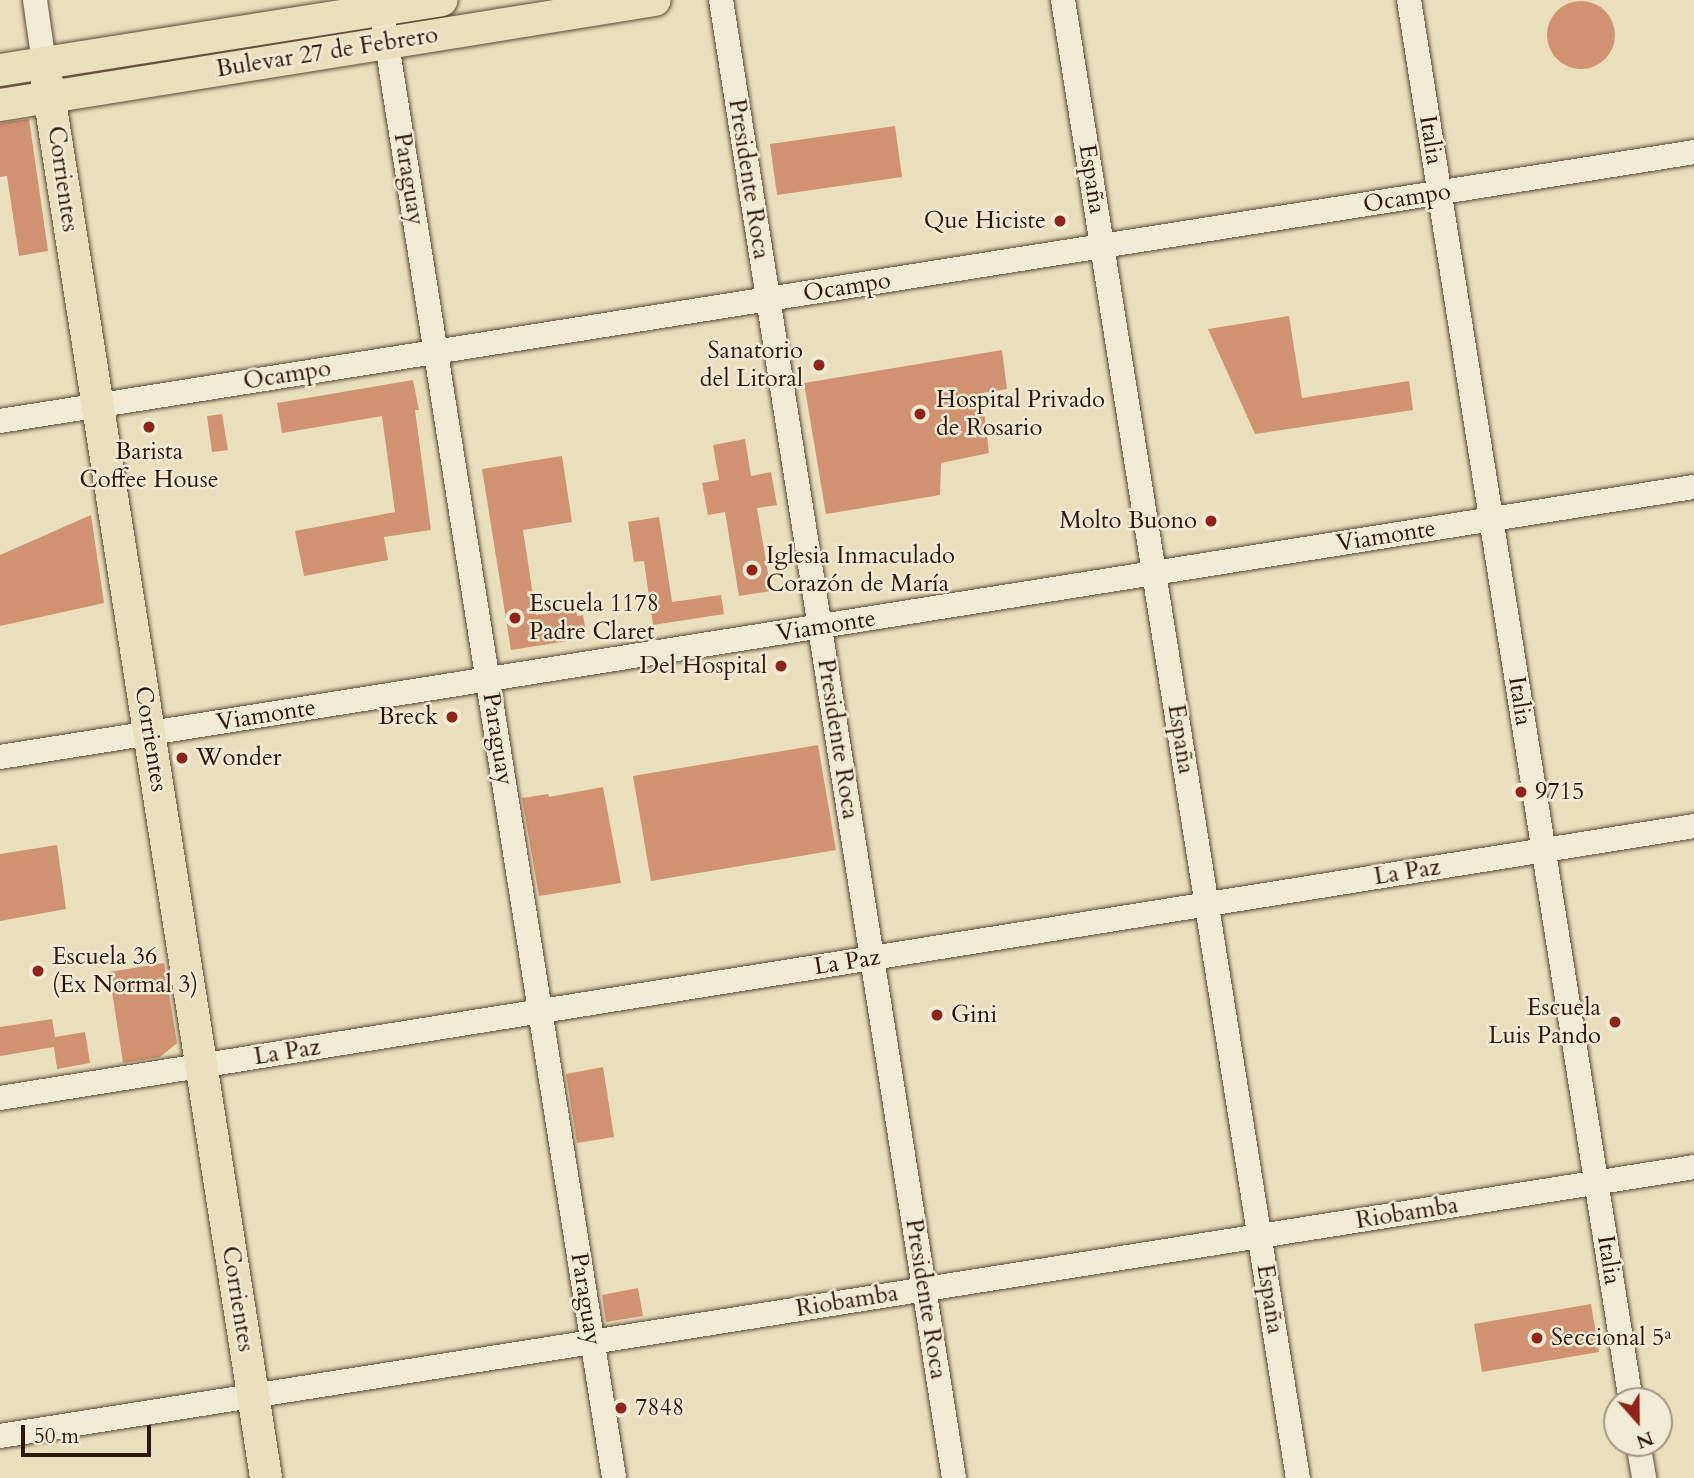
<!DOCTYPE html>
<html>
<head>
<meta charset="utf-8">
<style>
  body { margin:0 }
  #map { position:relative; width:1694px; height:1478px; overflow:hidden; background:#eadfbd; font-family:Cardo,serif }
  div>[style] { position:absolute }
  .building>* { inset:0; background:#d19271 }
  .round { border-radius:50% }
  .roads { filter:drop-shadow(0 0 2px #5c4936) drop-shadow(0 0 2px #5c4936) }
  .minor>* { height:24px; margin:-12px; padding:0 12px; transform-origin:12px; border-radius:12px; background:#f1ead4 }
  .major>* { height:32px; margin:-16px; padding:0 16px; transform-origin:16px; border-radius:16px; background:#eadfbd }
  .dots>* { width:19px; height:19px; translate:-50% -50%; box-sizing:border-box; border:4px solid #f1ead4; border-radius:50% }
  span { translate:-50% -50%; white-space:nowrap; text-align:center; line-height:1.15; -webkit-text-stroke:5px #f1ead4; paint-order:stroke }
  .street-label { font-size:24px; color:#2d1709 }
  .poi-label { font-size:24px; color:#2d1709 }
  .right { translate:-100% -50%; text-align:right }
  .left { translate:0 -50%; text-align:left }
  .north { position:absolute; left:1603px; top:1387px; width:70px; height:70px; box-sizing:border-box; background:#f1ead4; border:2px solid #a39683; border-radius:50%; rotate:159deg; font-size:19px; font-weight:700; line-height:28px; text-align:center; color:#2d1709 }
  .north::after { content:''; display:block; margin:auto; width:24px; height:32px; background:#8f2418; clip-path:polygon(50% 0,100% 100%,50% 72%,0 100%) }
  .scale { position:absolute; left:21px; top:1425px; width:130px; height:32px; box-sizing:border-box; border:4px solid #2d1709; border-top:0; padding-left:9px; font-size:21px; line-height:24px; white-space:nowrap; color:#2d1709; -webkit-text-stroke:5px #f1ead4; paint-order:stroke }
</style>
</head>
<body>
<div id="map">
  <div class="building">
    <div class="round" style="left:1547px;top:1px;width:68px;height:68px"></div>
    <div style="clip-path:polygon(29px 119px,48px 251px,19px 256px,7px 176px,0 177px,0 123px)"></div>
    <div style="clip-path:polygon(895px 126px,902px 177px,777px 195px,770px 144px)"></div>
    <div style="clip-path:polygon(1289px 316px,1302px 398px,1409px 381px,1413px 410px,1255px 434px,1208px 329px)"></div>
    <div style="clip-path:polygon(1002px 350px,1007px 389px,982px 393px,989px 453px,941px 463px,940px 495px,826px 514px,804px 383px)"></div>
    <div style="clip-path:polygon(413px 380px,419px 410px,415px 410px,431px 530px,384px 537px,388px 560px,304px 576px,295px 531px,395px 512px,382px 416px,282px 433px,277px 403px)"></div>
    <div style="clip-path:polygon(222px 414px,228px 450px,212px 452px,207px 416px)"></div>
    <div style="clip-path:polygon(745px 439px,751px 476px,771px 472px,777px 505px,757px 508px,771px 591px,739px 596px,725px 512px,708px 515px,702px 483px,719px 480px,713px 445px)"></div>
    <div style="clip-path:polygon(562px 456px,572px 522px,523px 530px,536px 615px,576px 609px,577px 616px,583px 615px,587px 638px,511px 650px,482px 469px)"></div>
    <div style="clip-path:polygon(91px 515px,104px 603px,0 626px,0 555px)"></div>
    <div style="clip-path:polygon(659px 517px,672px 602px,721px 595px,724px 614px,653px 625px,644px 561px,634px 562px,628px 522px)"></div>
    <div style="clip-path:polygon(818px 745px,836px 850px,651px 881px,633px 776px)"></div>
    <div style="clip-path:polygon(603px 787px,621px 883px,539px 896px,522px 798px,548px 794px,549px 797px)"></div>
    <div style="clip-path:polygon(57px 845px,66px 909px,0 921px,0 854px)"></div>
    <div style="clip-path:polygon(164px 963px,177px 1043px,160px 1057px,123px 1063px,109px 972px)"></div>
    <div style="clip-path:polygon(52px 1019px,55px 1037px,85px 1032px,90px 1063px,57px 1069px,54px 1047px,0 1056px,0 1027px)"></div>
    <div style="clip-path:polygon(603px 1067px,614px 1137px,577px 1143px,566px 1074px)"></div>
    <div style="clip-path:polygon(638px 1288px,643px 1316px,606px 1322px,602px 1295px)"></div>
    <div style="clip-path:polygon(1591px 1304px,1599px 1352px,1482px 1372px,1474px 1324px)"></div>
  </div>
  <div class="roads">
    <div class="minor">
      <div style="left:35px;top:0;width:64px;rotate:81.9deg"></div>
      <div style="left:380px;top:0;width:1496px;rotate:81deg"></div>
      <div style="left:721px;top:0;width:1496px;rotate:81.04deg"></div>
      <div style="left:1063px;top:0;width:1497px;rotate:80.97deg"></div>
      <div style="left:1409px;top:0;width:1418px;rotate:81deg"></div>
      <div style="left:0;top:421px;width:1715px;rotate:-9.02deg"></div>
      <div style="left:0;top:757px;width:1715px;rotate:-9.06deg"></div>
      <div style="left:0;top:1098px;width:1716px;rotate:-9.12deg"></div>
      <div style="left:0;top:1436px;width:1715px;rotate:-9.02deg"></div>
      <div style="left:1638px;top:1443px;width:36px;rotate:80deg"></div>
    </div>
    <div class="major">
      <div style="left:44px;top:63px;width:1432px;rotate:81.08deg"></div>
      <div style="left:0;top:70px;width:447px;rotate:-9deg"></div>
      <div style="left:0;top:105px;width:663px;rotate:-9.11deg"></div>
    </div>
  </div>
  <div class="dots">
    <div style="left:1060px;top:221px;background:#8f2418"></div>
    <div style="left:819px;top:365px;background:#8f2418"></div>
    <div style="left:920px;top:414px;background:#8f2418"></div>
    <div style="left:149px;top:427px;background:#8f2418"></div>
    <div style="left:1211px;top:521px;background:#8f2418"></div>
    <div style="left:752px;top:570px;background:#8f2418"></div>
    <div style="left:515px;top:618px;background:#8f2418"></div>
    <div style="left:781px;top:666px;background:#8f2418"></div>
    <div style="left:452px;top:717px;background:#8f2418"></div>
    <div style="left:182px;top:758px;background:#8f2418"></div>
    <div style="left:1521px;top:792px;background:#8f2418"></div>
    <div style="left:38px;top:971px;background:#8f2418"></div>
    <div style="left:937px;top:1015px;background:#8f2418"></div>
    <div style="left:1615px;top:1022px;background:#8f2418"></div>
    <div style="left:1537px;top:1338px;background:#8f2418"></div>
    <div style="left:621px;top:1408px;background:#8f2418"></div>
  </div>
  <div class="street-label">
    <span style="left:327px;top:52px;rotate:-9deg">Bulevar 27 de Febrero</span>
    <span style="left:1431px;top:140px;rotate:81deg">Italia</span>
    <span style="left:63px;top:179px;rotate:82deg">Corrientes</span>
    <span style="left:409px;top:179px;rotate:81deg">Paraguay</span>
    <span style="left:749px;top:179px;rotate:81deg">Presidente Roca</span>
    <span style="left:1092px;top:179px;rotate:81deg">España</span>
    <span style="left:1407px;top:198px;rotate:-9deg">Ocampo</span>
    <span style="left:847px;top:287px;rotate:-9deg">Ocampo</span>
    <span style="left:287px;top:375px;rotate:-9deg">Ocampo</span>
    <span style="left:1386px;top:536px;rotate:-9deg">Viamonte</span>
    <span style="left:826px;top:626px;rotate:-9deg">Viamonte</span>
    <span style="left:1520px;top:701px;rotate:81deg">Italia</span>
    <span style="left:266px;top:715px;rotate:-9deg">Viamonte</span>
    <span style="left:151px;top:739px;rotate:81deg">Corrientes</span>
    <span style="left:498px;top:739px;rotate:81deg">Paraguay</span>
    <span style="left:838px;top:739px;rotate:81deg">Presidente Roca</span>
    <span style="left:1181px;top:739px;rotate:81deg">España</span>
    <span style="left:1407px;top:872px;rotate:-9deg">La Paz</span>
    <span style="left:847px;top:962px;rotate:-9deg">La Paz</span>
    <span style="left:287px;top:1052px;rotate:-9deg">La Paz</span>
    <span style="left:1407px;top:1213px;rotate:-9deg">Riobamba</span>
    <span style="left:1609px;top:1260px;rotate:81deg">Italia</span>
    <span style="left:238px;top:1299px;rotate:81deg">Corrientes</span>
    <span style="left:586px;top:1299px;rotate:81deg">Paraguay</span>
    <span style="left:926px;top:1299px;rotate:81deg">Presidente Roca</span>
    <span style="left:1270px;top:1299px;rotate:81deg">España</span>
    <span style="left:847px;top:1301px;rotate:-9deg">Riobamba</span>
  </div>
  <div class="poi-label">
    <span class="right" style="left:1046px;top:221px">Que Hiciste</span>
    <span class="right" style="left:803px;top:365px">Sanatorio<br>del Litoral</span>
    <span class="left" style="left:936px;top:414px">Hospital Privado<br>de Rosario</span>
    <span style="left:149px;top:466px">Barista<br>Coffee House</span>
    <span class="right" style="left:1197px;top:521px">Molto Buono</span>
    <span class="left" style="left:766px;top:570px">Iglesia Inmaculado<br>Corazón de María</span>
    <span class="left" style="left:529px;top:618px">Escuela 1178<br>Padre Claret</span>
    <span class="right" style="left:767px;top:666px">Del Hospital</span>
    <span class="right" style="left:438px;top:717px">Breck</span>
    <span class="left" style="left:196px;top:758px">Wonder</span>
    <span class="left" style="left:1535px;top:792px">9715</span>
    <span class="left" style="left:52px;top:971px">Escuela 36<br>(Ex Normal 3)</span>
    <span class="right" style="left:1601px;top:1022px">Escuela<br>Luis Pando</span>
    <span class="left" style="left:951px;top:1015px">Gini</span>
    <span class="left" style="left:1551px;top:1338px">Seccional 5ª</span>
    <span class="left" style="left:635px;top:1408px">7848</span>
  </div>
  <div class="north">N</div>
  <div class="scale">50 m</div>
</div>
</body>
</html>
